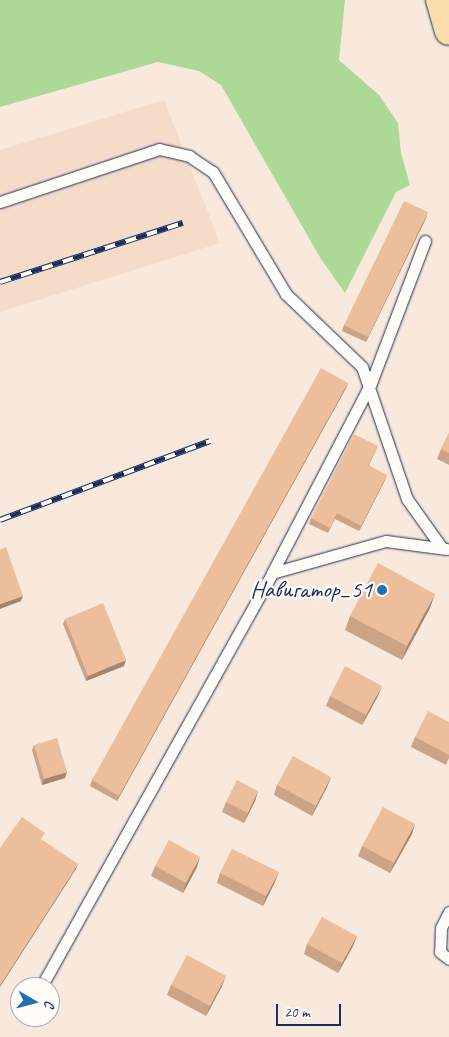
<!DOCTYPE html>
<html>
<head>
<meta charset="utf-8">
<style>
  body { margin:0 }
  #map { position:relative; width:449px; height:1037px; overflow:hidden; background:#f8e9dc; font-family:Caveat,sans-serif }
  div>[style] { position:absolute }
  .built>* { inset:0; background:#f4dcc9 }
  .green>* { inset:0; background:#add997 }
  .roads { filter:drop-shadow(0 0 1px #1b2f5e) drop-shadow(0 0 1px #1b2f5e) }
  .service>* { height:11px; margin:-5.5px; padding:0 5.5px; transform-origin:5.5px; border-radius:5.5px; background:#fdfcf7 }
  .primary>* { height:28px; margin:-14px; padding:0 14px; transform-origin:14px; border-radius:14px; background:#f9deab }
  .rail>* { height:5.5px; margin-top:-2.75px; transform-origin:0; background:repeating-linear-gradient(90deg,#fdfcf7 0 11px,#1b2f5e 0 22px); box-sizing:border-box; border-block:1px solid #1b2f5e }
  .wall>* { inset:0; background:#cba386 }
  .shaded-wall>* { inset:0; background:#a5856d }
  .building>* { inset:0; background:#ecbe9c }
  .dots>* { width:14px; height:14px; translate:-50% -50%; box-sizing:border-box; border:2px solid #fdfcf7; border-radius:50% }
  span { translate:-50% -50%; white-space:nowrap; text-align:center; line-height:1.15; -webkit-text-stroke:4.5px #fdfcf7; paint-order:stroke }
  .poi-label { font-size:24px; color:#1b2f5e }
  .right { translate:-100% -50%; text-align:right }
  .north { position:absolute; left:10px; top:977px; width:50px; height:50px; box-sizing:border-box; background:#fdfcf7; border:1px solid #a3aaba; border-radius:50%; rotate:98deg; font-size:14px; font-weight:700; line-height:20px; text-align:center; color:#1b2f5e }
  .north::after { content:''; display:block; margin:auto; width:18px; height:22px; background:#1f6fb2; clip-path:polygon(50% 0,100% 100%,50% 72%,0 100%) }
  .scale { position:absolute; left:276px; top:1004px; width:65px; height:22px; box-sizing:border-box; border:2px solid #1b2f5e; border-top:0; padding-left:6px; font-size:15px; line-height:18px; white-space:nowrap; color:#1b2f5e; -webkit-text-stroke:4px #fdfcf7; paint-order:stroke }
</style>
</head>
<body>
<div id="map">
  <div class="built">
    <div style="clip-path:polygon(164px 100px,220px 243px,0 312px,0 150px)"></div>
  </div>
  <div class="green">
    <div style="clip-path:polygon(0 0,345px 0,339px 60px,379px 95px,398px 123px,401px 153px,410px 185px,396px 192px,345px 293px,321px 259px,221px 85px,199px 71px,158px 62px,0 107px)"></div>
  </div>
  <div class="roads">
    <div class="service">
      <div style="left:0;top:202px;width:168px;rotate:-18.4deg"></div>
      <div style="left:159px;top:149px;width:31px;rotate:13deg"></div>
      <div style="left:189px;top:156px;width:29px;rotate:34deg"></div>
      <div style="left:213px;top:172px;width:142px;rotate:59.1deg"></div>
      <div style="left:286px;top:294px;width:105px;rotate:43.8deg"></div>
      <div style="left:362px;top:367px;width:139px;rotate:71.2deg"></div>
      <div style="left:407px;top:499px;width:60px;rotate:54.5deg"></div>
      <div style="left:272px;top:573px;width:214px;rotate:-62.5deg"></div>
      <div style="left:371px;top:383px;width:152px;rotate:-69.2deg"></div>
      <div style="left:449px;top:912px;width:18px;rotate:117deg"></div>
      <div style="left:441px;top:928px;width:24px;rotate:92deg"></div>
      <div style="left:440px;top:952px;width:11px;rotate:38deg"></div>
      <div style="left:41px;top:987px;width:474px;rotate:-60.8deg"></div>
      <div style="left:272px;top:573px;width:118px;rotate:-15.7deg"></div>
      <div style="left:386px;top:541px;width:61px;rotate:7.6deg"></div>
    </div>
    <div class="primary">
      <div style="left:440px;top:0;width:32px;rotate:74deg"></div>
    </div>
  </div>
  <div class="rail">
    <div style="left:0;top:282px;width:192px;rotate:-17.9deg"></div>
    <div style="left:0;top:520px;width:224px;rotate:-20.6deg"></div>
  </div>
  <div class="wall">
    <div style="clip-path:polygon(426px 218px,366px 342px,342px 331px,344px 325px)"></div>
    <div style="clip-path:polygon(348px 383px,346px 388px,117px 801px,90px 786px,92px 780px)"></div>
    <div style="clip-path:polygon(449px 433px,449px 465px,437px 459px,441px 449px)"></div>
    <div style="clip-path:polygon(378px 446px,369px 465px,385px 480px,359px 531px,335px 519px,328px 533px,309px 524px,311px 518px)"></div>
    <div style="clip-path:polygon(430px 608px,402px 660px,345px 630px,350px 616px)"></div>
    <div style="clip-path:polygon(65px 619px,124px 666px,86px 681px,63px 624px)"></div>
    <div style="clip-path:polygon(330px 696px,378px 696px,362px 725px,326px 706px)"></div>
    <div style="clip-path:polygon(449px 722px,449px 758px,446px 765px,411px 747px,415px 737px)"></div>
    <div style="clip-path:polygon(34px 745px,65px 778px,42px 785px,32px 750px)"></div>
    <div style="clip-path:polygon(331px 777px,327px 787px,312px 816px,274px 795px,277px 785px)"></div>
    <div style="clip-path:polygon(258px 791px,255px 801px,244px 823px,222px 812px,226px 802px)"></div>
    <div style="clip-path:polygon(412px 834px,390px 873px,358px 856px,362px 846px)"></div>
    <div style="clip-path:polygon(155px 866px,197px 867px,183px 893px,151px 876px)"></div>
    <div style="clip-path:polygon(220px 873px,275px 882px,263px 906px,217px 883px)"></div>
    <div style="clip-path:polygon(357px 936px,353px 946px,338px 973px,304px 954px,307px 944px)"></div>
    <div style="clip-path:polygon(171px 985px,222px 986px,206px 1016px,167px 995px)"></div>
  </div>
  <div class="shaded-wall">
    <div style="clip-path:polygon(428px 212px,426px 218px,366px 342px,368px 337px)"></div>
    <div style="clip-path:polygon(348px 383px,346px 388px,117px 801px,119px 796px)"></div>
    <div style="clip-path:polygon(387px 475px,385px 480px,359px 531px,361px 526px)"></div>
    <div style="clip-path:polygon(435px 594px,430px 608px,402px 660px,407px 646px)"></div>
    <div style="clip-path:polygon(23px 596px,21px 601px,0 609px,0 604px)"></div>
    <div style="clip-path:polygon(126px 660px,124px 666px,86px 681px,88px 676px)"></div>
    <div style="clip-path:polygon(382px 686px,378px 696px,362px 725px,366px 715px)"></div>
    <div style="clip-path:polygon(67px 772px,65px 778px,42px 785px,44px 779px)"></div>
    <div style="clip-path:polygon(331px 777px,327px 787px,312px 816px,316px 806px)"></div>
    <div style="clip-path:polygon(258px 791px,255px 801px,244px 823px,248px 813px)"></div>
    <div style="clip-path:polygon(415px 824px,412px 834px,390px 873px,394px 863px)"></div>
    <div style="clip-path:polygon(200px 857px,197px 867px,183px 893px,186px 883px)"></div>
    <div style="clip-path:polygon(78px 864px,76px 869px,0 987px,0 985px)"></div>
    <div style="clip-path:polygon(279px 872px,275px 882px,263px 906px,266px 896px)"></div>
    <div style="clip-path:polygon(357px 936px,353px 946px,338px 973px,342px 963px)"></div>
    <div style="clip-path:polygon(226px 976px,222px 986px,206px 1016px,210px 1006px)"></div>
  </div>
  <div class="building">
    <div style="clip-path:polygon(404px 201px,428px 212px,368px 337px,344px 325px)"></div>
    <div style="clip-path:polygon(321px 368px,348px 383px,119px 796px,92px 780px)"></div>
    <div style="clip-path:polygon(449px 433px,449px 453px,441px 449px)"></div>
    <div style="clip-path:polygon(354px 434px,378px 446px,368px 465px,387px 475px,361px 526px,337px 513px,330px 528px,311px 518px)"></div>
    <div style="clip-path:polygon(6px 547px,23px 596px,0 604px,0 550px)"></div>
    <div style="clip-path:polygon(378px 563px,435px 594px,407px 646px,350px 616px)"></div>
    <div style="clip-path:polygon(103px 603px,126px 660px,88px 676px,65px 619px)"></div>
    <div style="clip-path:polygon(345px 666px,382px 686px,366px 715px,330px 696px)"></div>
    <div style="clip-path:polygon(428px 711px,449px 722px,449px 755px,415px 737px)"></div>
    <div style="clip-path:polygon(57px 738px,67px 772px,44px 779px,34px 745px)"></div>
    <div style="clip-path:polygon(293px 756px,331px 777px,316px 806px,277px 785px)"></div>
    <div style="clip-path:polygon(237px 780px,258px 791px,248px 813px,226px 802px)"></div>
    <div style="clip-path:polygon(383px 807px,415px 824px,394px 863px,362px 846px)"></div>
    <div style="clip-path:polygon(22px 817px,45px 833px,41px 839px,78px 864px,0 985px,0 848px)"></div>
    <div style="clip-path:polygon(169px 840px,200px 857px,186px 883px,155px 866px)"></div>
    <div style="clip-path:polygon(232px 849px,279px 872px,266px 896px,220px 873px)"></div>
    <div style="clip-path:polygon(322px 917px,357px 936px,342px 963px,307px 944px)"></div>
    <div style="clip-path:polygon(187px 955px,226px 976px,210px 1006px,171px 985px)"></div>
  </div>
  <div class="dots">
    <div style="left:382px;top:590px;background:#1f6fb2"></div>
  </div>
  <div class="poi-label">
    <span class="right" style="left:372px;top:590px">Навигатор_51</span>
  </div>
  <div class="north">С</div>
  <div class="scale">20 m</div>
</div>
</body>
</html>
